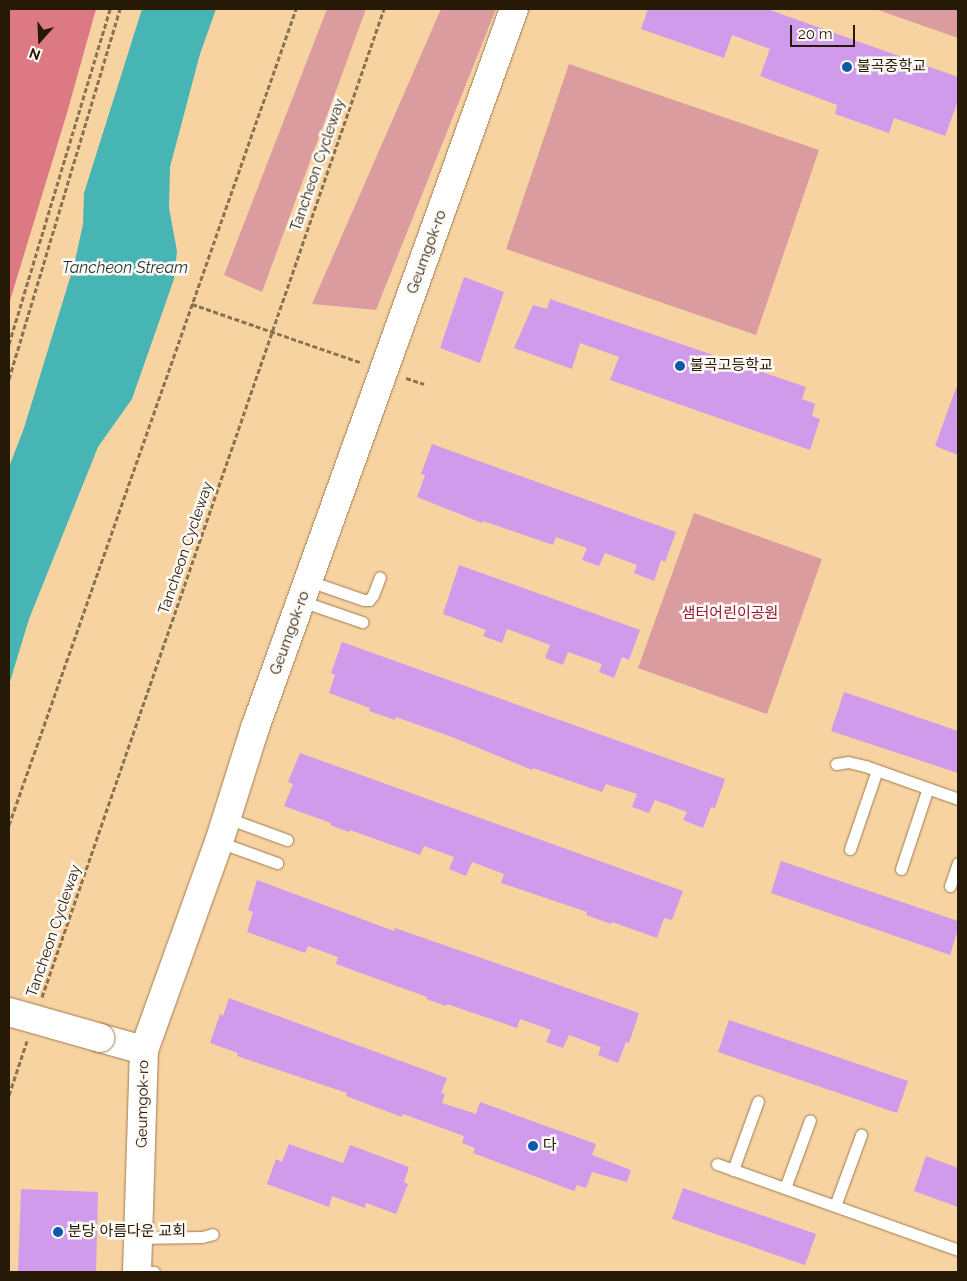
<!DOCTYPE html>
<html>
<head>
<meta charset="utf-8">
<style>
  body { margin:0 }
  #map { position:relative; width:967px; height:1281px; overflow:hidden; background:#f8d3a2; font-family:Raleway,"Noto Sans KR",sans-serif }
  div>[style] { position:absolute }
  .green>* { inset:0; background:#db9ca0 }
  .forest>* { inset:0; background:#dd7983 }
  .water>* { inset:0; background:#47b5b4 }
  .building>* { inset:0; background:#d09bea }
  .path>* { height:3px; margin-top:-1.5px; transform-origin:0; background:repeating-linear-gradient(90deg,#8a7251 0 5px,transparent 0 7.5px) }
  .roads { filter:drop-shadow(0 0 1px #9f7c4e) drop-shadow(0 0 1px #9f7c4e) }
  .service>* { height:11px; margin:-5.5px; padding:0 5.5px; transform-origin:5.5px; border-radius:5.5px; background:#fff }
  .tertiary>* { height:28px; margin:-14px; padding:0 14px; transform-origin:14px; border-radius:14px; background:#fff }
  .secondary>* { height:28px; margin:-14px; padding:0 14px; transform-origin:14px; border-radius:14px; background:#fff }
  .bridges { filter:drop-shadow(0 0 1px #9f7c4e) drop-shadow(0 0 1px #9f7c4e) }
  .tertiary-bridge>* { height:28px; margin:-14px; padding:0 14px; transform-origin:14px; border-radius:14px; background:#fff }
  .dots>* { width:14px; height:14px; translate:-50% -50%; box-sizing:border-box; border:2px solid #fefaf5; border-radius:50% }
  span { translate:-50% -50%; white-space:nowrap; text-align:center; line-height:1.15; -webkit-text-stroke:5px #fefaf5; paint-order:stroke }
  .poi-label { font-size:15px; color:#261906 }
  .left { translate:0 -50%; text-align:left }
  .street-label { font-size:15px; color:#261906 }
  .park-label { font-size:15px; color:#931b36 }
  .water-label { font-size:16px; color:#1e3736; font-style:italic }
  .frame { position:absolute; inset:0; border:10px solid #261906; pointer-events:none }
  .north { position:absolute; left:15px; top:15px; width:50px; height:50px; -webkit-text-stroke:4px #fefaf5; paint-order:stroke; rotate:200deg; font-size:14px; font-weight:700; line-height:20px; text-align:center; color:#261906 }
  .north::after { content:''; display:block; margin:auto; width:18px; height:22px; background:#261906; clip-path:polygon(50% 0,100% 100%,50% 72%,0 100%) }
  .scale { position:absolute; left:790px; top:25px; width:65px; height:22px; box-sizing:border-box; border:2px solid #261906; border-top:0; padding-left:6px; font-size:15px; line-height:18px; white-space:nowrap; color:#261906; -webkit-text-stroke:4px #fefaf5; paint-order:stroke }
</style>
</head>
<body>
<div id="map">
  <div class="green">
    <div style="clip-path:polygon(327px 9px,366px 9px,262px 292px,224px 275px)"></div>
    <div style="clip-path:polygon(441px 9px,496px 9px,376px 310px,312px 304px)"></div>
    <div style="clip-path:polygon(875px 9px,958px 9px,958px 38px)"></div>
    <div style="clip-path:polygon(569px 64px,819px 150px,756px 335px,506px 249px)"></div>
    <div style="clip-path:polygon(694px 513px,822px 559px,767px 714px,638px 668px)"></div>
  </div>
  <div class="forest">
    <div style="clip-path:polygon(9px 9px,96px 9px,67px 113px,9px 304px)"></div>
  </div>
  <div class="water">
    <div style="clip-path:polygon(142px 9px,216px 9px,200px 54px,170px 167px,169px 208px,177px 251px,174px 279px,132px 399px,98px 447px,29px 619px,9px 685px,9px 467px,24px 428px,74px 265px,83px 224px,84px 193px)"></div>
  </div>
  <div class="building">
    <div style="clip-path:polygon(648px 9px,767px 9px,958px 77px,958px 101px,945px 136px,894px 118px,889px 133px,835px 114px,837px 105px,760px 76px,770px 49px,732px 35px,724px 58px,641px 29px)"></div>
    <div style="clip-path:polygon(464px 277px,504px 292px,480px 363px,440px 348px)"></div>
    <div style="clip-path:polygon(550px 299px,806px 387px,802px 399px,815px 404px,812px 416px,820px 419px,810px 450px,610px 380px,619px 357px,580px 343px,572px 369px,514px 348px,533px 305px,547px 309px)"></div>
    <div style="clip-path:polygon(956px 388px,958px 388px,958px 455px,935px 446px)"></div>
    <div style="clip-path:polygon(432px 444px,676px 532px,665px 562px,661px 560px,654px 581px,634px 573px,637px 565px,605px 553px,599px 566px,582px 560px,587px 548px,556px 537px,553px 545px,483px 521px,482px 523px,417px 497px,425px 475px,421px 474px)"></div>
    <div style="clip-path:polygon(459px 565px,640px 630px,629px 660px,622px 657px,614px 678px,599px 672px,602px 664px,568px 652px,563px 665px,545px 658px,550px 645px,507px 629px,502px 643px,483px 636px,486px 630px,443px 614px)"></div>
    <div style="clip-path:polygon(342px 642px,725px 779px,715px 808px,711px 807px,703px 828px,683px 820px,687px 812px,655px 800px,649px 813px,632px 807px,637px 794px,606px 784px,602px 792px,533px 768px,532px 770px,452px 737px,396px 717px,395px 720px,369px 711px,370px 708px,329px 693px,335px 675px,331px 673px)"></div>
    <div style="clip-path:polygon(844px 692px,958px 731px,958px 773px,831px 731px)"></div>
    <div style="clip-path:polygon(300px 753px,683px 891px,672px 920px,664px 918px,657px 938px,612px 922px,611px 924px,586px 915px,587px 912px,501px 883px,504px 874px,472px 862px,466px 876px,449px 869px,454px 857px,424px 846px,420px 855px,350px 830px,349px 832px,330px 825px,331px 823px,284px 806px,293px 784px,288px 782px)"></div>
    <div style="clip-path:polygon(781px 861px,958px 921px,958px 929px,950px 955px,771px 893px)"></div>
    <div style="clip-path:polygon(257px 880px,394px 931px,395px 928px,639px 1013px,629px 1043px,626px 1042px,618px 1063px,598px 1055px,601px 1047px,569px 1035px,563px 1048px,546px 1042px,551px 1030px,520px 1019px,517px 1028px,447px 1004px,446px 1006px,426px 999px,427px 997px,336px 964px,338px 957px,308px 946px,305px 953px,247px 932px,253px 912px,248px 910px)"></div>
    <div style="clip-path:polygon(229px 998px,447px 1078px,441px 1093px,445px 1094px,442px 1103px,476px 1114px,480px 1102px,596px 1144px,592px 1155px,631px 1170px,627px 1182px,592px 1172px,586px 1188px,577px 1185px,574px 1191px,473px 1153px,475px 1148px,462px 1143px,464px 1136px,403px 1114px,402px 1117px,346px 1096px,347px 1093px,237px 1056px,238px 1053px,210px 1043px,220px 1014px,223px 1016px)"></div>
    <div style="clip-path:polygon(729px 1020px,908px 1081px,897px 1113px,718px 1052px)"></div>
    <div style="clip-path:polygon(289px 1144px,343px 1163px,350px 1145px,409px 1167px,404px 1182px,408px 1184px,396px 1214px,366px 1203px,365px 1208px,332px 1196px,329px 1207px,267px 1184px,276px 1159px,282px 1162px)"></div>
    <div style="clip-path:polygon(926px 1156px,958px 1168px,958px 1207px,914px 1191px)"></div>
    <div style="clip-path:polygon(683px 1188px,816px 1234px,805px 1265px,672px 1219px)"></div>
    <div style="clip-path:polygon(21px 1189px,98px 1192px,96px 1272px,18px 1272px)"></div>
  </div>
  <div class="path">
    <div style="left:192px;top:304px;width:180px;rotate:19.1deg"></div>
    <div style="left:9px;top:344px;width:350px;rotate:-73.2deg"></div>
    <div style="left:406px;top:378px;width:19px;rotate:18deg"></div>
    <div style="left:9px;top:379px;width:386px;rotate:-73.3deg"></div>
    <div style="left:9px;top:825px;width:865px;rotate:-70.62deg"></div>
    <div style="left:42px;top:997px;width:1046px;rotate:-70.91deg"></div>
    <div style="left:9px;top:1095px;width:57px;rotate:-71.6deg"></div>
  </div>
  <div class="roads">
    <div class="service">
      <div style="left:309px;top:581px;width:58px;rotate:19.1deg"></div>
      <div style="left:364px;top:600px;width:5px"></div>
      <div style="left:369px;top:600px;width:6px;rotate:-51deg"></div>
      <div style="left:373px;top:595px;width:19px;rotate:-69deg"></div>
      <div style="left:301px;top:601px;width:65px;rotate:19deg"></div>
      <div style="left:836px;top:764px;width:12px;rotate:-9deg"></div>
      <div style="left:848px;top:762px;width:17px;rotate:13deg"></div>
      <div style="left:865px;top:766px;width:99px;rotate:19.5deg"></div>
      <div style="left:227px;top:818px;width:64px;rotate:20.1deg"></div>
      <div style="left:219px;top:842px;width:62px;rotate:19.9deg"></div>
      <div style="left:850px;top:849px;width:83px;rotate:-71.1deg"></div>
      <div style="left:901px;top:869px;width:85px;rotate:-71.6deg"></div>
      <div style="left:950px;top:886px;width:24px;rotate:-71deg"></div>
      <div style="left:717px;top:1164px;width:256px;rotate:19.6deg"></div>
      <div style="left:733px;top:1170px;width:73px;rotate:-70.1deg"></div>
      <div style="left:785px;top:1188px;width:72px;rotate:-69.8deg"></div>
      <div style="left:835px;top:1206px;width:76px;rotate:-69.9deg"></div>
      <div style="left:138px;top:1238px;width:64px;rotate:-0.9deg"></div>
      <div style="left:202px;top:1237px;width:11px;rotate:-15deg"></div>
      <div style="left:137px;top:1271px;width:17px;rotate:3deg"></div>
    </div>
    <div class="tertiary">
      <div style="left:100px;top:1038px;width:46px;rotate:15.3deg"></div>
    </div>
    <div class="secondary">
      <div style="left:137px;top:1272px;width:222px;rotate:-88.2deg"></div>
      <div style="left:144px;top:1050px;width:221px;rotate:-70.2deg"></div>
      <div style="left:219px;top:842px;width:120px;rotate:-72.5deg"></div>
      <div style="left:255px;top:728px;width:764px;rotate:-70.19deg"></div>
    </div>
  </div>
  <div class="bridges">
    <div class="tertiary-bridge">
      <div style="left:9px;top:1012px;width:95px;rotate:15.9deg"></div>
    </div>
  </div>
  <div class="dots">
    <div style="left:847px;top:67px;background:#0d5aa9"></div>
    <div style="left:680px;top:366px;background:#0d5aa9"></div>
    <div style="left:533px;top:1146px;background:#0d5aa9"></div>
    <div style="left:58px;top:1232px;background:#0d5aa9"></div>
  </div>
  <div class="poi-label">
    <span class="left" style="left:857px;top:67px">불곡중학교</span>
    <span class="left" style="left:690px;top:366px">불곡고등학교</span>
    <span class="left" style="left:543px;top:1146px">다</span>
    <span class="left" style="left:68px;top:1232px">분당 아름다운 교회</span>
  </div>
  <div class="street-label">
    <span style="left:318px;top:165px;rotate:-71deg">Tancheon Cycleway</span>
    <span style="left:427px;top:252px;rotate:-70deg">Geumgok-ro</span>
    <span style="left:186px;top:548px;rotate:-71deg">Tancheon Cycleway</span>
    <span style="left:290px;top:633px;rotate:-70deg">Geumgok-ro</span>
    <span style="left:54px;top:931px;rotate:-71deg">Tancheon Cycleway</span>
    <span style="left:143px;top:1104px;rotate:-89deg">Geumgok-ro</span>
  </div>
  <div class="park-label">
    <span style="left:730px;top:614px">샘터어린이공원</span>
  </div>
  <div class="water-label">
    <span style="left:125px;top:268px">Tancheon Stream</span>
  </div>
  <div class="frame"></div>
  <div class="north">N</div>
  <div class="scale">20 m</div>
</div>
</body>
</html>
